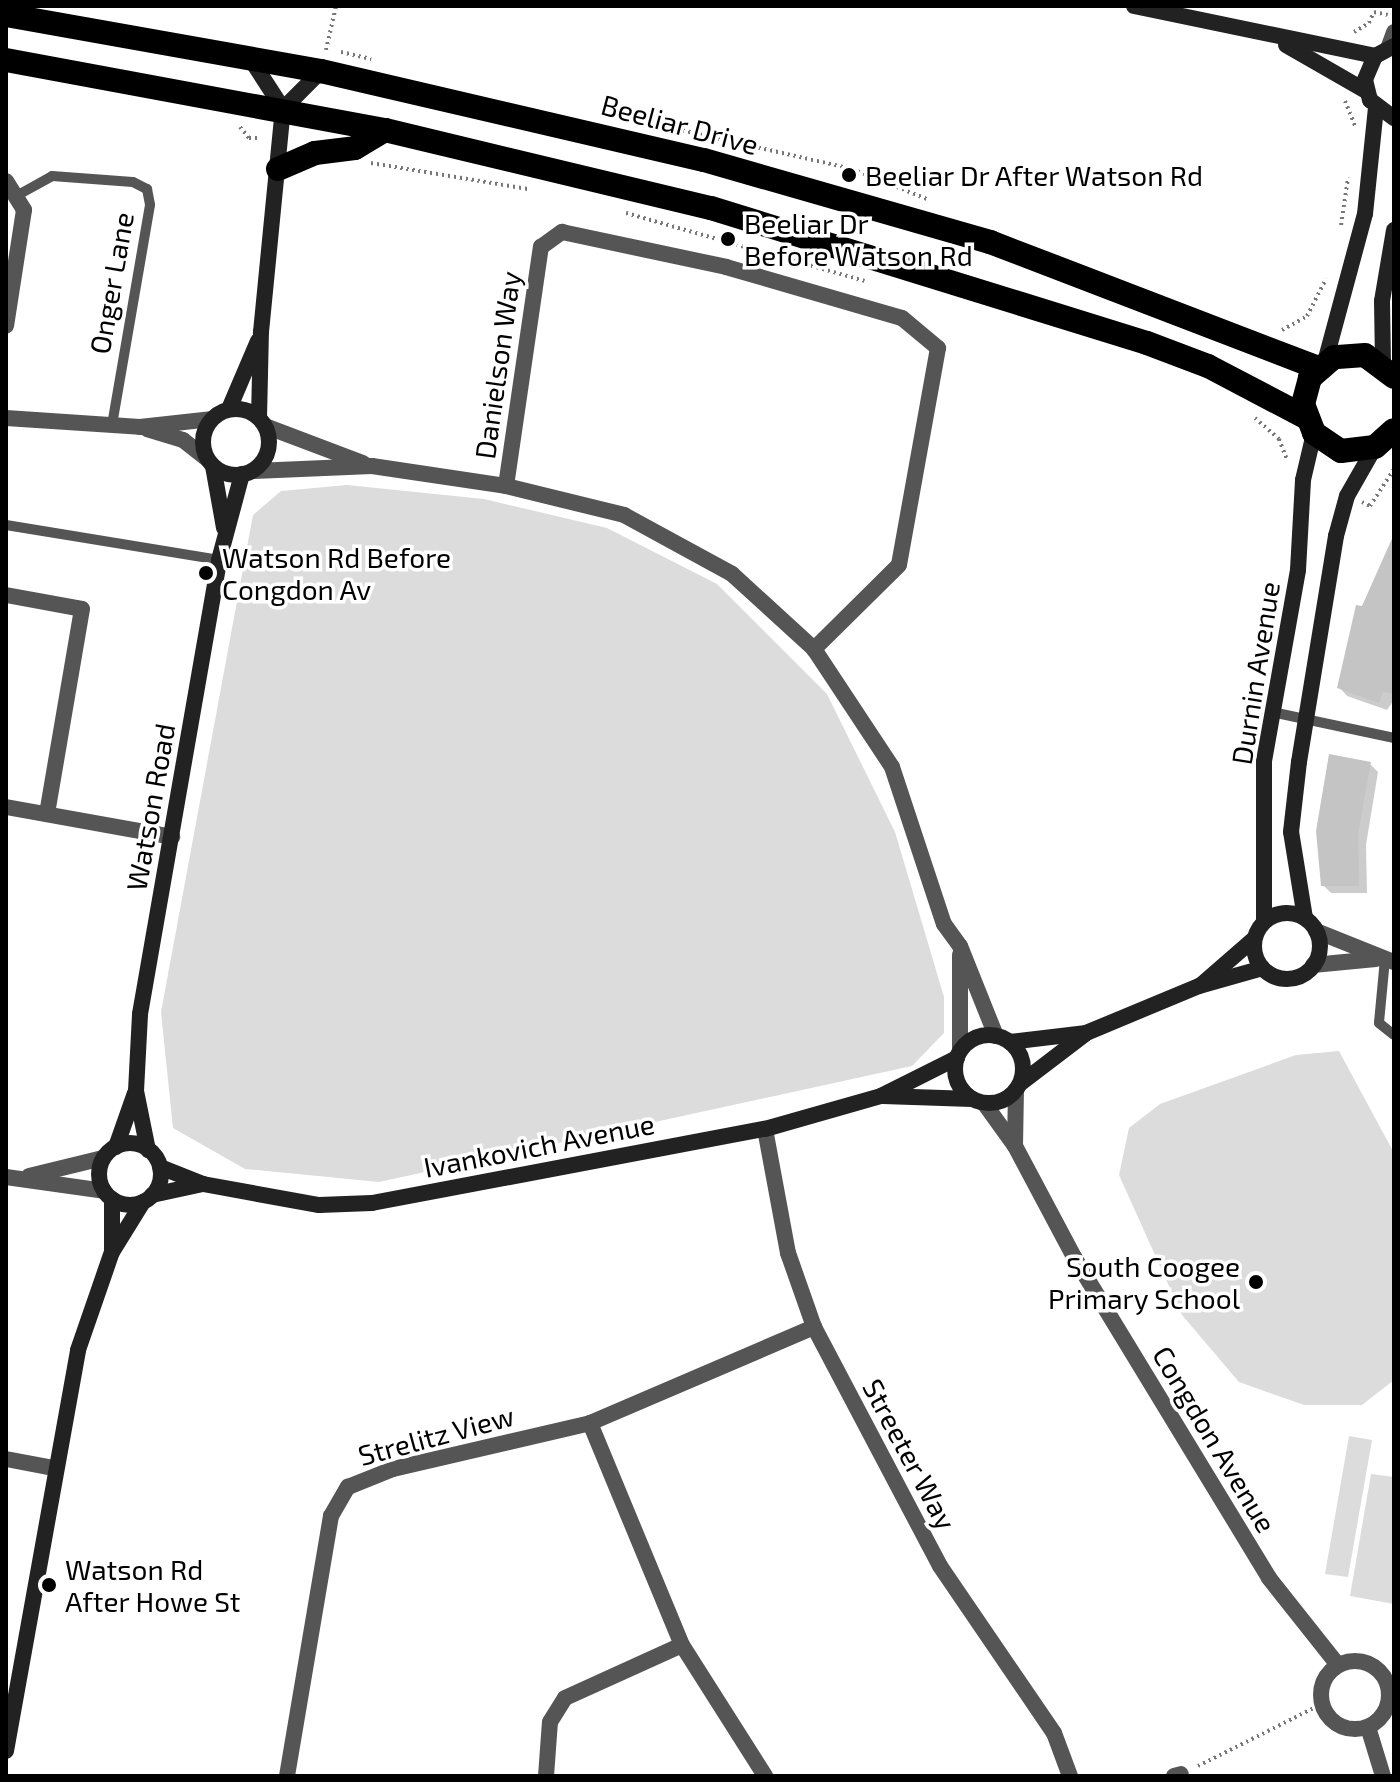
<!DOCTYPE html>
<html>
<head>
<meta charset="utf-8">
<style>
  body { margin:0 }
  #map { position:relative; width:1400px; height:1782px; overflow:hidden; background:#fff; font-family:"Exo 2",sans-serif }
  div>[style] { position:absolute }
  .green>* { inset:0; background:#dcdcdc }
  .shadow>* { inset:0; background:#0003 }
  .building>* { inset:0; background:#c4c4c4 }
  .path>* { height:4px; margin-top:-2px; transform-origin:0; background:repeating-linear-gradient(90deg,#777 0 2px,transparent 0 6px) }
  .lane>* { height:10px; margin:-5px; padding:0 5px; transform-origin:5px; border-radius:5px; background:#555 }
  .street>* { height:16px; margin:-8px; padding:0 8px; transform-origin:8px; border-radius:8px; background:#555 }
  .street>.ring { margin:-8px; padding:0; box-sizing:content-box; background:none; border:16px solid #555; border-radius:50% }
  .secondary>* { height:16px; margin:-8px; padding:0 8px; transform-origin:8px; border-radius:8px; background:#222 }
  .secondary>.ring { margin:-8px; padding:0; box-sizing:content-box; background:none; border:16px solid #222; border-radius:50% }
  .highway>* { height:24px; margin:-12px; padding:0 12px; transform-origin:12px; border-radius:12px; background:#000 }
  .dots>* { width:22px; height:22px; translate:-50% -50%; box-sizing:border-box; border:4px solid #fff; border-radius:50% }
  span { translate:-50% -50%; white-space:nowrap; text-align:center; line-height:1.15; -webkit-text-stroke:7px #fff; paint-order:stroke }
  .street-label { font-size:28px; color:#000 }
  .poi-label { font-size:28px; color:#000 }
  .left { translate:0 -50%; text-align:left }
  .right { translate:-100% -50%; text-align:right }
  .frame { position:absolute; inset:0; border:8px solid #000; pointer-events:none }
</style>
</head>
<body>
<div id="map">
  <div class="green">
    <div style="clip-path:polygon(347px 485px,484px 499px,607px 528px,717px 584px,827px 694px,895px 832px,944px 997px,944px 1033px,912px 1066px,379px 1182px,245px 1169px,173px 1128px,161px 1012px,253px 515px,281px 491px)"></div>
    <div style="clip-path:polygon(1339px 1051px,1394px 1153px,1394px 1380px,1362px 1405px,1304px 1405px,1239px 1382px,1182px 1315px,1119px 1175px,1129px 1128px,1160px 1104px,1296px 1055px)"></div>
    <div style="clip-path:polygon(1349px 1436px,1372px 1440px,1348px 1577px,1325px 1574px)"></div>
    <div style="clip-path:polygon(1371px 1474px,1394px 1477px,1394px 1604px,1350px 1596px)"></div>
  </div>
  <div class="shadow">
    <div style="clip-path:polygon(1394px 539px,1394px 700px,1387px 710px,1347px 696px,1339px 687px,1363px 608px)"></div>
    <div style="clip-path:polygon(1370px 764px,1378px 772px,1366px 845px,1367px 893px,1331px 893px,1323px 885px)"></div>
  </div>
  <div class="building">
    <div style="clip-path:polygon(1394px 534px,1394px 694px,1383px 692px,1379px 703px,1337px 688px,1356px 605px,1362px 606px)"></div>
    <div style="clip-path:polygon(1329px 754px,1371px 762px,1358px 835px,1359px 886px,1321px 886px,1316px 831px)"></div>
  </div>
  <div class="path">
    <div style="left:1354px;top:32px;width:17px;rotate:-31deg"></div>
    <div style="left:1369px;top:23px;width:12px;rotate:-66deg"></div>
    <div style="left:1374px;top:12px;width:14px;rotate:12deg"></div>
    <div style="left:326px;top:50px;width:45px;rotate:-77.2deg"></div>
    <div style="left:341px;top:52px;width:31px;rotate:13deg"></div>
    <div style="left:1345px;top:101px;width:27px;rotate:68deg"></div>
    <div style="left:659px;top:125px;width:198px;rotate:12.8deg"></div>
    <div style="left:852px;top:169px;width:81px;rotate:21.8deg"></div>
    <div style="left:240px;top:127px;width:14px;rotate:51deg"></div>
    <div style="left:249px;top:138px;width:12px"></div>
    <div style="left:371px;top:163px;width:159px;rotate:9.4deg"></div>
    <div style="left:626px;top:213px;width:248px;rotate:15.9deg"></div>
    <div style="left:1341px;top:225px;width:48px;rotate:-81.5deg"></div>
    <div style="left:1282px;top:330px;width:29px;rotate:-29deg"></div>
    <div style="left:1307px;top:316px;width:42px;rotate:-62.8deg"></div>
    <div style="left:1255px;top:418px;width:32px;rotate:41deg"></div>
    <div style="left:1279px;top:439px;width:22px;rotate:69deg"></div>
    <div style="left:1362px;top:502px;width:9px;rotate:27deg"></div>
    <div style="left:1370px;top:506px;width:44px;rotate:-57deg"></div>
    <div style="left:1198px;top:1766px;width:139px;rotate:-26.6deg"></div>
  </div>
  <div class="lane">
    <div style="left:18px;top:195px;width:39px;rotate:-29deg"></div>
    <div style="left:52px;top:176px;width:81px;rotate:4.2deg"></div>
    <div style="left:133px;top:182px;width:16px;rotate:27deg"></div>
    <div style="left:147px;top:189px;width:16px;rotate:79deg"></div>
    <div style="left:150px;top:205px;width:223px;rotate:99.8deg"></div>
    <div style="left:6px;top:525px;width:216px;rotate:9.3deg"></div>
    <div style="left:1272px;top:712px;width:125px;rotate:12deg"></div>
    <div style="left:1385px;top:959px;width:64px;rotate:95.4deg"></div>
    <div style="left:1379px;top:1023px;width:19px;rotate:39deg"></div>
  </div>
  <div class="street">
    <div style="left:1389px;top:46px;width:15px;rotate:-70deg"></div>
    <div style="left:6px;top:181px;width:34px;rotate:58deg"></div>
    <div style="left:24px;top:210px;width:117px;rotate:98.8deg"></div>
    <div style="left:6px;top:418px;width:134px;rotate:3.8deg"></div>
    <div style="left:140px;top:427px;width:71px;rotate:-6.4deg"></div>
    <div style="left:265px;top:426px;width:105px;rotate:20.7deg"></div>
    <div style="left:147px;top:429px;width:38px;rotate:17deg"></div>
    <div style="left:183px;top:440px;width:29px;rotate:38deg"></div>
    <div style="left:252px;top:471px;width:120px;rotate:-2.4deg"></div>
    <div style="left:372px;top:466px;width:135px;rotate:8.5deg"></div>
    <div style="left:506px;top:486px;width:122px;rotate:13.8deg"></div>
    <div style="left:624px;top:515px;width:123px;rotate:28.6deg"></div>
    <div style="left:732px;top:574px;width:111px;rotate:42.4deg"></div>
    <div style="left:814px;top:649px;width:141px;rotate:56.5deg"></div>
    <div style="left:892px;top:767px;width:165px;rotate:71.7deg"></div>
    <div style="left:944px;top:924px;width:27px;rotate:54deg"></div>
    <div style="left:960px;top:946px;width:97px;rotate:68.2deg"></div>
    <div style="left:506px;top:486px;width:242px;rotate:-81.7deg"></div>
    <div style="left:541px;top:247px;width:26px;rotate:-36deg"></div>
    <div style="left:562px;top:232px;width:168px;rotate:12deg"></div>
    <div style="left:726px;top:267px;width:183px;rotate:16.2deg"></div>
    <div style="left:902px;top:318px;width:47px;rotate:39.8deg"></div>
    <div style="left:938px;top:348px;width:220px;rotate:100.2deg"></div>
    <div style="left:899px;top:565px;width:120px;rotate:135.3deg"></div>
    <div style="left:6px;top:595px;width:77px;rotate:10.4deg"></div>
    <div style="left:82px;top:609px;width:208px;rotate:99.7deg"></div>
    <div style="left:6px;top:807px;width:169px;rotate:10.2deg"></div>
    <div style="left:1316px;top:931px;width:84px;rotate:21.7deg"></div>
    <div style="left:960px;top:955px;width:96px;rotate:90deg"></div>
    <div style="left:1313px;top:965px;width:63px;rotate:-5.4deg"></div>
    <div style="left:984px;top:1103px;width:53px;rotate:54.2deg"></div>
    <div style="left:1015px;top:1146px;width:126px;rotate:62deg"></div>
    <div style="left:1074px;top:1257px;width:376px;rotate:58.7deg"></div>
    <div style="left:1269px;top:1578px;width:111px;rotate:51.6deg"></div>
    <div style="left:765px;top:1129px;width:126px;rotate:79.5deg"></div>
    <div style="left:788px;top:1253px;width:78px;rotate:70.6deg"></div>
    <div style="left:814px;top:1327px;width:270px;rotate:62.2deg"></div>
    <div style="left:940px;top:1566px;width:202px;rotate:55.7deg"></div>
    <div style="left:1054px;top:1733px;width:46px;rotate:69.6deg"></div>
    <div style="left:1015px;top:1146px;width:56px;rotate:-89deg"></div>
    <div style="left:29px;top:1176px;width:76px;rotate:-13.7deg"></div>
    <div style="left:6px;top:1177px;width:99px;rotate:8.1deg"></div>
    <div style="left:590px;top:1423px;width:240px;rotate:67.5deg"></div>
    <div style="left:682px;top:1645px;width:155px;rotate:57.6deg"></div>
    <div style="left:6px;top:1459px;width:49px;rotate:10.6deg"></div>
    <div class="ring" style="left:1321px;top:1661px;width:52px;height:52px"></div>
    <div style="left:1368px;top:1727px;width:51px;rotate:73deg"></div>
    <div style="left:287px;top:1776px;width:264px;rotate:-80.4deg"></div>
    <div style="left:331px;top:1516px;width:34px;rotate:-60deg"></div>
    <div style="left:348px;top:1487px;width:48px;rotate:-21.8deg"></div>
    <div style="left:393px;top:1469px;width:202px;rotate:-13.1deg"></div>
    <div style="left:590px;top:1423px;width:244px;rotate:-23.2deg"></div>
    <div style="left:546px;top:1776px;width:54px;rotate:-85.8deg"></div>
    <div style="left:550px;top:1722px;width:28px;rotate:-58deg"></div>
    <div style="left:565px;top:1698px;width:128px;rotate:-24.4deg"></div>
    <div style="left:1174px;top:1776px;width:7px;rotate:-16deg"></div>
  </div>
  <div class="secondary">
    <div style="left:1134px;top:6px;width:246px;rotate:11.7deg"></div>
    <div style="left:1286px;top:45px;width:92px;rotate:29.9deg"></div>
    <div style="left:1394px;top:46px;width:21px;rotate:152deg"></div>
    <div style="left:1375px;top:56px;width:26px;rotate:113deg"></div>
    <div style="left:1365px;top:80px;width:21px;rotate:76deg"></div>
    <div style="left:1370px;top:100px;width:30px;rotate:37deg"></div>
    <div style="left:250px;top:58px;width:61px;rotate:57.1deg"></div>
    <div style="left:1325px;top:362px;width:153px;rotate:-74.9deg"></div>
    <div style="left:1365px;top:214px;width:107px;rotate:-84.1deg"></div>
    <div style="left:1383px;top:364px;width:63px;rotate:-90.9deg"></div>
    <div style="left:1382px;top:301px;width:72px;rotate:-80.4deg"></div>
    <div class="ring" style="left:203px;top:409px;width:50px;height:50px"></div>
    <div style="left:229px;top:409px;width:74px;rotate:-66.9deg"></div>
    <div style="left:259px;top:418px;width:86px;rotate:-88.7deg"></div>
    <div style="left:261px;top:332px;width:224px;rotate:-84.4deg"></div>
    <div style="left:283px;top:109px;width:54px;rotate:-45deg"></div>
    <div style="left:213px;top:466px;width:63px;rotate:79.9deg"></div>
    <div class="ring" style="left:1254px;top:913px;width:50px;height:50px"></div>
    <div style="left:1305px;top:918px;width:87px;rotate:-99.2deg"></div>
    <div style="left:1291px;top:832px;width:70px;rotate:-83.5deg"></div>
    <div style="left:1299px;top:762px;width:229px;rotate:-80.7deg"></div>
    <div style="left:1336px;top:536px;width:41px;rotate:-74.6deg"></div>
    <div style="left:1347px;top:496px;width:56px;rotate:-60.3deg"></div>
    <div style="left:1264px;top:921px;width:160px;rotate:-90deg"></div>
    <div style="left:1264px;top:761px;width:194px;rotate:-79.9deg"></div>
    <div style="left:1298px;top:570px;width:90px;rotate:-86.8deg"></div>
    <div style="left:1303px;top:480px;width:48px;rotate:-76.8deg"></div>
    <div style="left:1201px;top:985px;width:70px;rotate:-41deg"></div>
    <div class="ring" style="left:955px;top:1035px;width:52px;height:52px"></div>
    <div style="left:1010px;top:1042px;width:77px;rotate:-6.8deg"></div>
    <div style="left:1086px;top:1033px;width:122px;rotate:-22.6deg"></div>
    <div style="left:1199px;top:986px;width:66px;rotate:-15.7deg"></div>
    <div style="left:1021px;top:1083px;width:81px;rotate:-37.4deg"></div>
    <div style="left:883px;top:1096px;width:89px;rotate:1.9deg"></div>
    <div class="ring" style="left:99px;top:1143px;width:46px;height:46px"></div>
    <div style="left:116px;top:1147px;width:57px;rotate:-70.6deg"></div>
    <div style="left:148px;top:1150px;width:60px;rotate:-101.5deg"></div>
    <div style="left:136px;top:1091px;width:77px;rotate:-87deg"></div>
    <div style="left:140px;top:1014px;width:461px;rotate:-80.1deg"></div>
    <div style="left:219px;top:560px;width:89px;rotate:-75deg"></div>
    <div style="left:160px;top:1167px;width:46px;rotate:21.6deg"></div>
    <div style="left:203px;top:1184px;width:118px;rotate:10.3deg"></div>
    <div style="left:319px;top:1205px;width:53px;rotate:-2.2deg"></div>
    <div style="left:372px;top:1203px;width:400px;rotate:-10.7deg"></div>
    <div style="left:765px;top:1129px;width:121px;rotate:-15.9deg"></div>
    <div style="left:881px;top:1096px;width:85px;rotate:-26.6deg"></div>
    <div style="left:152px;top:1195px;width:52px;rotate:-12.2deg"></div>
    <div style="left:112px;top:1250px;width:51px;rotate:-90deg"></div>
    <div style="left:6px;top:1751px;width:407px;rotate:-79.8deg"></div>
    <div style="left:78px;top:1350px;width:104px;rotate:-70.9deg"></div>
    <div style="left:112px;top:1252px;width:59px;rotate:-58.2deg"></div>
  </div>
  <div class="highway">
    <div style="left:6px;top:15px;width:320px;rotate:10.1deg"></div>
    <div style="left:321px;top:71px;width:393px;rotate:13.1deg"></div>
    <div style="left:704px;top:160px;width:298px;rotate:16deg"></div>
    <div style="left:990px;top:242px;width:351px;rotate:21deg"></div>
    <div style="left:6px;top:60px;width:385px;rotate:10.5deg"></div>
    <div style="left:385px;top:130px;width:335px;rotate:13.5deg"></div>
    <div style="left:711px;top:208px;width:456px;rotate:17.2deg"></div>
    <div style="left:1147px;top:343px;width:65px;rotate:20.7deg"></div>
    <div style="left:1208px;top:366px;width:110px;rotate:27.7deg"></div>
    <div style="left:278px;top:169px;width:40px;rotate:-23.4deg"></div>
    <div style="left:315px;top:153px;width:40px;rotate:-7.1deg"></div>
    <div style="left:355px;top:148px;width:35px;rotate:-31deg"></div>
    <div style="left:1394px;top:377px;width:36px;rotate:-143deg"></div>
    <div style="left:1365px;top:355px;width:31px;rotate:176deg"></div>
    <div style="left:1334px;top:357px;width:32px;rotate:139deg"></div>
    <div style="left:1310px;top:378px;width:27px;rotate:105deg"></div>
    <div style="left:1303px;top:404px;width:31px;rotate:69deg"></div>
    <div style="left:1314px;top:433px;width:32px;rotate:34deg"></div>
    <div style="left:1341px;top:451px;width:34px;rotate:-7deg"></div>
    <div style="left:1375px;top:447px;width:25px;rotate:-42deg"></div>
  </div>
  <div class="dots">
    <div style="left:849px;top:175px;background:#000"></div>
    <div style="left:728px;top:239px;background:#000"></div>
    <div style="left:206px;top:573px;background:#000"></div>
    <div style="left:1256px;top:1282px;background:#000"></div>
    <div style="left:49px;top:1585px;background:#000"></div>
  </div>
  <div class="street-label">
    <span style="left:680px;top:124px;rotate:15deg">Beeliar Drive</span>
    <span style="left:111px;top:283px;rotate:-80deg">Onger Lane</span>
    <span style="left:497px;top:365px;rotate:-82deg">Danielson Way</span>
    <span style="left:1255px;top:673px;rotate:-81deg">Durnin Avenue</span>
    <span style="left:150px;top:807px;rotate:-80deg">Watson Road</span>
    <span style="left:539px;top:1145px;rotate:-11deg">Ivankovich Avenue</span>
    <span style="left:436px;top:1435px;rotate:-15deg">Strelitz View</span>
    <span style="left:1215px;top:1439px;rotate:59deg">Congdon Avenue</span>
    <span style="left:910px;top:1454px;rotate:62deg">Streeter Way</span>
  </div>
  <div class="poi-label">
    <span class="left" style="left:865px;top:175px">Beeliar Dr After Watson Rd</span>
    <span class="left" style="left:744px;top:239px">Beeliar Dr<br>Before Watson Rd</span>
    <span class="left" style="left:222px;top:573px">Watson Rd Before<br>Congdon Av</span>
    <span class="right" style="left:1240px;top:1282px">South Coogee<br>Primary School</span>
    <span class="left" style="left:65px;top:1585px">Watson Rd<br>After Howe St</span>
  </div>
  <div class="frame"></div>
</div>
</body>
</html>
